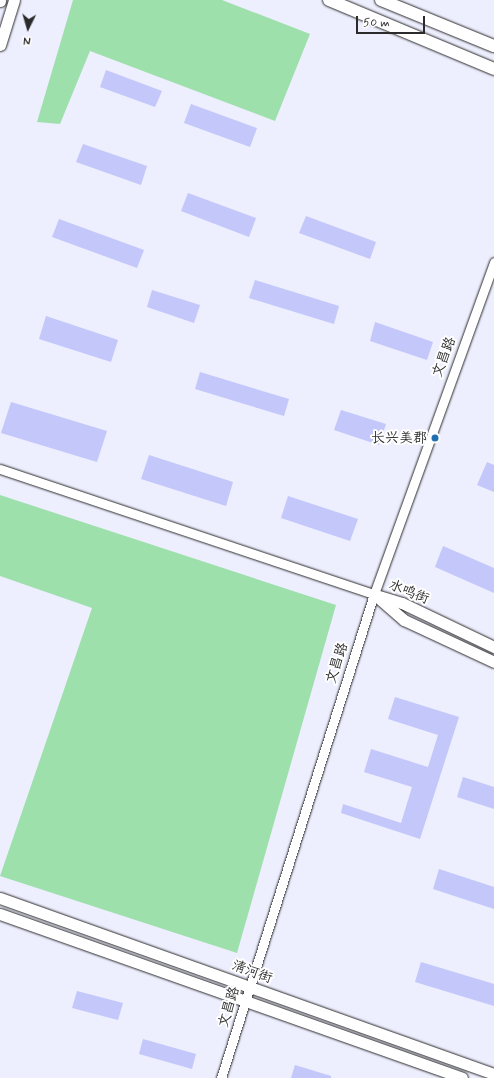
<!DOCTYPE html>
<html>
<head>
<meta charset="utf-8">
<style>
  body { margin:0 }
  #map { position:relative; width:494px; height:1078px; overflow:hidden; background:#edeefe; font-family:Mynerve,"LXGW WenKai TC",sans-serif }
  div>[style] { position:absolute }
  .green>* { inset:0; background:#9ee0ab }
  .building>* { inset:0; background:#c4c7fa }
  .roads { filter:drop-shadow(0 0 1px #2b2b2b) drop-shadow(0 0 1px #2b2b2b) }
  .tertiary>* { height:9px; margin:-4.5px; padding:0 4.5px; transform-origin:4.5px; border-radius:4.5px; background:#fff }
  .secondary>* { height:11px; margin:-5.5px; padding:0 5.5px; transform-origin:5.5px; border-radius:5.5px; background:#fff }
  .primary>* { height:12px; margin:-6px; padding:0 6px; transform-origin:6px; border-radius:6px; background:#fff }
  .dots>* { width:11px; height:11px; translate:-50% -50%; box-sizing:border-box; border:2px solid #fff; border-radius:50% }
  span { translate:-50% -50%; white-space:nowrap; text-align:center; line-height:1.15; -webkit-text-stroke:4px #fff; paint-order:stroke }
  .street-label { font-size:14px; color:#2b2b2b }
  .poi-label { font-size:14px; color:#2b2b2b }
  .right { translate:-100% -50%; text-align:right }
  .north { position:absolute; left:8px; top:8px; width:40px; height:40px; -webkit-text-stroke:3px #fff; paint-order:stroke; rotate:185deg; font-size:11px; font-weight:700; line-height:16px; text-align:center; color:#2b2b2b }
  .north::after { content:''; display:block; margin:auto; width:14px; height:18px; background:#2b2b2b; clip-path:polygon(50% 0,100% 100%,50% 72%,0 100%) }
  .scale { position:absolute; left:356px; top:16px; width:69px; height:18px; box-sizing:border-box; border:2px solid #2b2b2b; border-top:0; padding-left:5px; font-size:12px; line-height:14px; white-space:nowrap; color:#2b2b2b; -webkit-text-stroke:3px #fff; paint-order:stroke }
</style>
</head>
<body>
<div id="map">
  <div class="green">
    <div style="clip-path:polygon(73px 0,222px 0,310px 34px,275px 121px,90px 51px,60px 124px,37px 122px)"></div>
    <div style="clip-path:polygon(0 495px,336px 605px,237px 953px,0 876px,92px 608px,0 576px)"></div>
  </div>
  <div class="building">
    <div style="clip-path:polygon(106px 70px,162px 91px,155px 107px,100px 87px)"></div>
    <div style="clip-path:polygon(191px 104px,257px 128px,250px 147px,184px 123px)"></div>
    <div style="clip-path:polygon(83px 144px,147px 166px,141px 185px,76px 162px)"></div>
    <div style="clip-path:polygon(188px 193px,256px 218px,249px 237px,181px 211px)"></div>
    <div style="clip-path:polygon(306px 216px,376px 242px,370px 259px,299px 233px)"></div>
    <div style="clip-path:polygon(59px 219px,144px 250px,137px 268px,52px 237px)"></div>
    <div style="clip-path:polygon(255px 280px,339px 306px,334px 324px,249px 298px)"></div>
    <div style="clip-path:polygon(152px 290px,200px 305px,194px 323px,147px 307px)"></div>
    <div style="clip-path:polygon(46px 316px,118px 340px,111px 362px,39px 339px)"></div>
    <div style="clip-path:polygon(375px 322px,433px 342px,427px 360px,370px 341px)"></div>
    <div style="clip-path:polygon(200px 372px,289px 399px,284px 416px,195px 389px)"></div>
    <div style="clip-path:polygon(11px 402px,107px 431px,97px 462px,1px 433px)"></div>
    <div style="clip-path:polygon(341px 410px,386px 424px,379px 445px,334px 430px)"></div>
    <div style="clip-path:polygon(149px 455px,233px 482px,226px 506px,141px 479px)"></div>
    <div style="clip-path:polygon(487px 462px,494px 465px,494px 492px,477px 485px)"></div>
    <div style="clip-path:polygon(288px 496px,358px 519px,350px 541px,281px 518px)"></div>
    <div style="clip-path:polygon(443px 546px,494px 568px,494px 593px,435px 567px)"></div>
    <div style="clip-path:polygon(395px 697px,459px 717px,420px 839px,341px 813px,343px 804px,401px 823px,412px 787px,364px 772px,371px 749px,428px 767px,438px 735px,388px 719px)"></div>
    <div style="clip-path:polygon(463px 777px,494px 787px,494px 809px,457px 797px)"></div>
    <div style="clip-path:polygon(439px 869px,494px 887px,494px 909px,433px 889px)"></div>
    <div style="clip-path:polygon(421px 962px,494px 984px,494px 1006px,415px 982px)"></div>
    <div style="clip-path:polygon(77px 991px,123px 1003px,118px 1020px,72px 1008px)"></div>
    <div style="clip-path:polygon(143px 1039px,196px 1054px,192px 1069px,139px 1054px)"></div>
    <div style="clip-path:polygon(295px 1065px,331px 1076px,331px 1078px,291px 1078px)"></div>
  </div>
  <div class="roads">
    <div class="tertiary">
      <div style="left:0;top:469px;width:394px;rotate:18.5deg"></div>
      <div style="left:221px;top:1078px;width:508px;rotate:-72.46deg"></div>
      <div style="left:374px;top:594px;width:353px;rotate:-70.1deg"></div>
    </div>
    <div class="secondary">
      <div style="left:0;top:1px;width:1px;rotate:-90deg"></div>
      <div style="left:0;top:45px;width:47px;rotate:-72.7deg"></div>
      <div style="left:374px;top:594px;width:40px;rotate:41deg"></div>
      <div style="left:404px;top:620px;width:99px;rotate:25deg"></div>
      <div style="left:379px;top:596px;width:24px;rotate:17deg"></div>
      <div style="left:402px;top:603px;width:102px;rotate:25.6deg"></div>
      <div style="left:0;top:898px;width:524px;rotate:19.61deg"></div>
      <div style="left:0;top:914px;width:490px;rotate:19.5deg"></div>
    </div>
    <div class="primary">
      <div style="left:329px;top:0;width:179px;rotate:22.7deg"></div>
      <div style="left:381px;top:0;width:122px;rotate:22.2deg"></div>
    </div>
  </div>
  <div class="dots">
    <div style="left:435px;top:438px;background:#1f6fb2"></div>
  </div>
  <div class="street-label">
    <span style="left:444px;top:357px;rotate:-69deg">文昌路</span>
    <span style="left:409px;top:592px;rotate:22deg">水鸣街</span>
    <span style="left:337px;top:663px;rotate:-72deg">文昌路</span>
    <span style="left:252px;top:972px;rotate:20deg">清河街</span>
    <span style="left:229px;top:1007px;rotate:-73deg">文昌路</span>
  </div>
  <div class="poi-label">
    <span class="right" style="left:427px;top:438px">长兴美郡</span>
  </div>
  <div class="north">N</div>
  <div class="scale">50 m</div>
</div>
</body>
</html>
